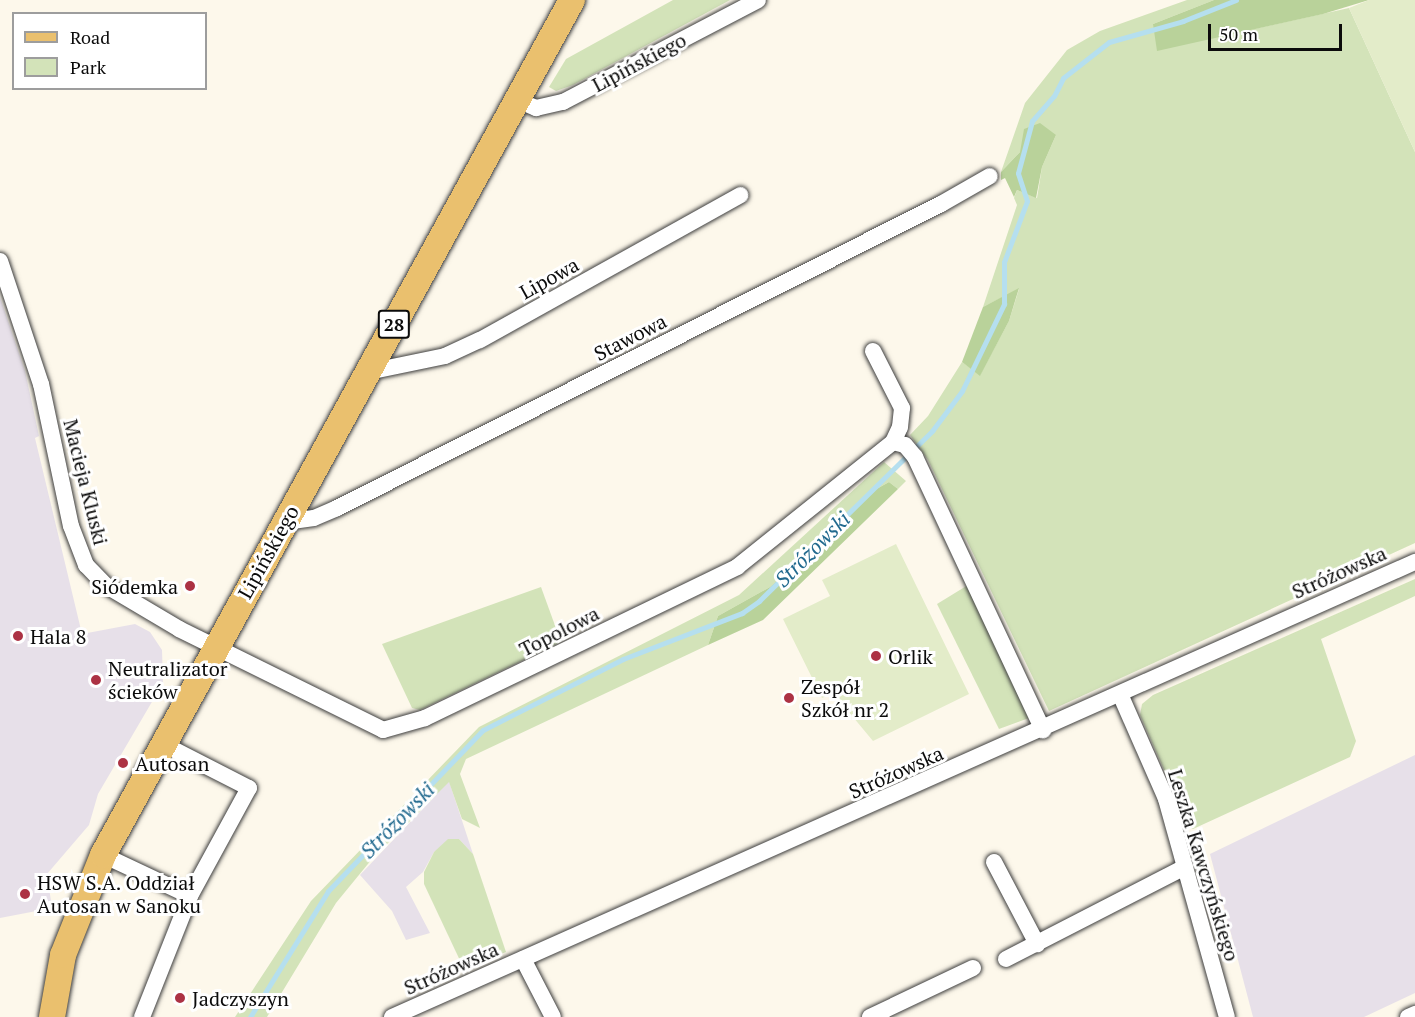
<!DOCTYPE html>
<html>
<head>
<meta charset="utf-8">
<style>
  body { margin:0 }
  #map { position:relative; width:1415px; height:1017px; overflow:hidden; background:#fdf8eb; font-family:"PT Serif",serif }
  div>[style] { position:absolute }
  .industrial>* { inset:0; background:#e7e0e9 }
  .green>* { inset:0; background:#d3e3b9 }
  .forest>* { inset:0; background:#b9d29a }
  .pitch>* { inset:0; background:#e3ecc9 }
  .stream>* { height:5px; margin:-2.5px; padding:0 2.5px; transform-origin:2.5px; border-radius:2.5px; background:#b5dfef }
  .roads { filter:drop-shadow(0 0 2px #3e3e3e) drop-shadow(0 0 2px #3e3e3e) }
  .minor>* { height:16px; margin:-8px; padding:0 8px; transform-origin:8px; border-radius:8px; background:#fff }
  .primary>* { height:26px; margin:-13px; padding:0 13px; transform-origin:13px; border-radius:13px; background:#eac06e }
  .dots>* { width:16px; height:16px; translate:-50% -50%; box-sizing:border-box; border:3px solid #fff; border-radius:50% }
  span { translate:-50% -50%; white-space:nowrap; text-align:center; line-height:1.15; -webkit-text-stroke:6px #fff; paint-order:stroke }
  .shield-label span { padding:2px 4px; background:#fff; border:2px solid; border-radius:4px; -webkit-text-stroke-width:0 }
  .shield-label { font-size:18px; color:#0b0b0b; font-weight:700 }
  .street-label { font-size:20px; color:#0b0b0b }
  .poi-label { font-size:20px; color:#0b0b0b }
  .right { translate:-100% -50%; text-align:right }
  .left { translate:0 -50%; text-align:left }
  .water-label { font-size:21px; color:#226a8f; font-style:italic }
  .legend { position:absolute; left:12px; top:12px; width:195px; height:78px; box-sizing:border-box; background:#fff; border:2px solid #9d9d9d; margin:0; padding:8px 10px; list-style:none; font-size:18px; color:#0b0b0b }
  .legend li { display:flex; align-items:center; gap:12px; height:30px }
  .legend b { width:30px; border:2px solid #9d9d9d }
  .scale { position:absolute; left:1208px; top:24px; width:134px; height:27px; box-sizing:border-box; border:3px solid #0b0b0b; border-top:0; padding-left:8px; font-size:18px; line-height:21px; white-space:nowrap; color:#0b0b0b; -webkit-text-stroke:4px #fff; paint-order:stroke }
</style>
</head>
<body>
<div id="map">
  <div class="industrial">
    <div style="clip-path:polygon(0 297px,25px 371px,39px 436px,35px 438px,82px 634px,135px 624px,150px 632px,162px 650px,163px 683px,98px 794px,89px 825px,47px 874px,52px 908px,0 918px)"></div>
    <div style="clip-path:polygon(1415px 755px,1415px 993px,1364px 1017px,1253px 1017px,1210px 854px)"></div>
    <div style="clip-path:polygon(449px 781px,473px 854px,459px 839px,434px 852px,423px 872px,406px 887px,430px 933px,406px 940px,392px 911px,360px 875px)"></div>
  </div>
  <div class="green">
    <div style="clip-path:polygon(673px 0,730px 0,573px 85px,556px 91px,549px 87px,566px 59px)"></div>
    <div style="clip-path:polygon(1187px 0,1214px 0,1153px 24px,1240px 32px,1349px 8px,1415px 152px,1415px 543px,1049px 711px,928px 460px,910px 435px,928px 416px,962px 362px,980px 375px,1009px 321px,1019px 289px,983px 307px,1017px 205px,1014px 198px,1017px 190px,1037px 198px,1042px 167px,1056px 135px,1020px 152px,1001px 172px,1025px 103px,1067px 50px,1100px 31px)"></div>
    <div style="clip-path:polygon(884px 462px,906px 481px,898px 489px,889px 482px,873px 491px,770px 587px,718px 616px,708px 645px,466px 759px,460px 774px,480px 828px,462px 819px,449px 782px,372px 859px,336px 903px,267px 1017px,235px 1017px,311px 901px,479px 727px,739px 595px)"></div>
    <div style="clip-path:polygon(1415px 579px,1415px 596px,1321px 639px,1356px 741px,1350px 757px,1193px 829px,1185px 825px,1181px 811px,1186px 809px,1181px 796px,1176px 797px,1140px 715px,1142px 704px,1153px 695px)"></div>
    <div style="clip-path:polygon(968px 585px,1029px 718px,999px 729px,937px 604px)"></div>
    <div style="clip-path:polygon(541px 587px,561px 642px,420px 710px,412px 708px,382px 644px)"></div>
    <div style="clip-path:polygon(448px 839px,459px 839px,473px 854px,506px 952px,464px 969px,424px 884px,424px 872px,434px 852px)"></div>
  </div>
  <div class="forest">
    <div style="clip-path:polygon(1214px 0,1369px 0,1323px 14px,1157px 51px,1153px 24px)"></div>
    <div style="clip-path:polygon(1040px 123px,1056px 135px,1042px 167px,1036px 198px,1017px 190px,1014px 197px,1005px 178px,1001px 180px,1001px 172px,1020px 152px,1024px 129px)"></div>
    <div style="clip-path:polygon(1019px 288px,1009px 321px,980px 376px,962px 362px,983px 307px)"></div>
    <div style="clip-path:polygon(889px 482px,898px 489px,763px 620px,708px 645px,718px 616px,770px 587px,873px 491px)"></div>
  </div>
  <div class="pitch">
    <div style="clip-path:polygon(1369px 0,1415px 0,1415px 152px,1349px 8px)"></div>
    <div style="clip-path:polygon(896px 544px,969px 694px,873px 741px,833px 693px,822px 698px,783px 619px,830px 596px,822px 580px)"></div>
  </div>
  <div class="stream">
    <div style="left:250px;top:1017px;width:148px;rotate:-58.2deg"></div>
    <div style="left:328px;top:891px;width:223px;rotate:-46.1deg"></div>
    <div style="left:483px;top:730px;width:157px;rotate:-26.9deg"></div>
    <div style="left:623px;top:659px;width:128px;rotate:-21.1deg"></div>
    <div style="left:742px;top:613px;width:21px;rotate:-35deg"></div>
    <div style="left:759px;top:601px;width:243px;rotate:-44.5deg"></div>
    <div style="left:932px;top:431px;width:50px;rotate:-53.1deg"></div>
    <div style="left:962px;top:391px;width:97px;rotate:-64.2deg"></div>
    <div style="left:1004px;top:304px;width:42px;rotate:-90deg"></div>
    <div style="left:1004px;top:262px;width:65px;rotate:-69.3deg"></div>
    <div style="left:1027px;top:201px;width:29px;rotate:-108deg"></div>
    <div style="left:1018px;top:173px;width:54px;rotate:-74.9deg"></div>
    <div style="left:1032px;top:121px;width:33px;rotate:-49deg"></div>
    <div style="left:1054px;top:96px;width:20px;rotate:-63deg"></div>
    <div style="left:1063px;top:78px;width:58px;rotate:-38deg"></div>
    <div style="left:1109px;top:42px;width:77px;rotate:-15.8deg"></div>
    <div style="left:1183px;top:21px;width:57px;rotate:-21.6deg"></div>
  </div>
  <div class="roads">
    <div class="minor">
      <div style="left:517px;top:100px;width:21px;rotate:23deg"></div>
      <div style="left:536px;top:108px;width:28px;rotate:-13deg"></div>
      <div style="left:563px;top:102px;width:220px;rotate:-27.6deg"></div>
      <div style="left:0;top:261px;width:130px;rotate:71.6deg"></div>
      <div style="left:41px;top:384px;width:145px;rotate:78.1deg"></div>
      <div style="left:71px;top:526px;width:42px;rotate:69deg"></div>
      <div style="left:86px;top:565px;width:28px;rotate:46deg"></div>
      <div style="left:105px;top:585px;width:86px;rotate:30.7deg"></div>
      <div style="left:179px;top:629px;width:228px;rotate:26.3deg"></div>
      <div style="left:383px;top:730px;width:44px;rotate:-15.9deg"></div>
      <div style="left:425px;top:718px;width:347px;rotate:-25.8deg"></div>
      <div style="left:737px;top:567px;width:200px;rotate:-38.7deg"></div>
      <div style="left:893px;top:442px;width:12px;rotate:14deg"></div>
      <div style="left:905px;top:445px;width:16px;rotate:50deg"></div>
      <div style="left:915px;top:457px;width:302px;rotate:64.9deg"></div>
      <div style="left:873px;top:351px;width:64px;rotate:63deg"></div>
      <div style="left:902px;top:408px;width:19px;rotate:96deg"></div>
      <div style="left:900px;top:427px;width:17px;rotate:115deg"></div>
      <div style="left:368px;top:372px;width:79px;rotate:-11.7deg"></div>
      <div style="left:445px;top:356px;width:38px;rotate:-25deg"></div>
      <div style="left:480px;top:340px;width:298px;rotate:-29.1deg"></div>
      <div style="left:285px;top:522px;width:29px;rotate:-8deg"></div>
      <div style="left:314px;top:518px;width:25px;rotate:-23deg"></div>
      <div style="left:337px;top:508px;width:676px;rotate:-26.72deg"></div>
      <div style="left:941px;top:204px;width:56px;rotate:-29.7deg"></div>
      <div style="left:1120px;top:694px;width:115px;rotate:66.3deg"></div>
      <div style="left:1166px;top:799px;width:226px;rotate:74.4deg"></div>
      <div style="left:103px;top:855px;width:96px;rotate:25.2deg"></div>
      <div style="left:190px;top:896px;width:123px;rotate:-61.4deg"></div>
      <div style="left:249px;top:788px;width:97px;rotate:-152.9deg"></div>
      <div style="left:994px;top:862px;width:93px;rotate:62.3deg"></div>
      <div style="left:523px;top:959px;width:65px;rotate:62.7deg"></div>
      <div style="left:1006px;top:959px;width:201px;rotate:-27.2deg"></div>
      <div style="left:142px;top:1017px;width:130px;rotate:-68.4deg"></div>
      <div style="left:392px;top:1017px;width:1120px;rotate:-23.98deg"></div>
      <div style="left:870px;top:1017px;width:114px;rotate:-25.4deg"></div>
      <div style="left:1408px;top:1017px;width:8px;rotate:-23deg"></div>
    </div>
    <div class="primary">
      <div style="left:52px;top:1017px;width:63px;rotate:-79.9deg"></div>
      <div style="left:63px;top:955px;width:108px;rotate:-68.2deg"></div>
      <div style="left:103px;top:855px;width:975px;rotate:-61.25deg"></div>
    </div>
  </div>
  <div class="dots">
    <div style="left:190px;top:586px;background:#ac3244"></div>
    <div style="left:18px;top:636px;background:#ac3244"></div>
    <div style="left:876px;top:656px;background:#ac3244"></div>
    <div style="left:96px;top:680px;background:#ac3244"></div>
    <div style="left:789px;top:698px;background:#ac3244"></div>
    <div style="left:123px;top:763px;background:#ac3244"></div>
    <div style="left:25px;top:894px;background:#ac3244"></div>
    <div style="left:180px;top:998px;background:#ac3244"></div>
  </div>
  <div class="shield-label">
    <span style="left:394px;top:324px">28</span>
  </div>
  <div class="street-label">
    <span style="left:639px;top:62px;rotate:-28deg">Lipińskiego</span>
    <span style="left:549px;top:278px;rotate:-29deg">Lipowa</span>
    <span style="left:630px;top:337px;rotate:-27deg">Stawowa</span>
    <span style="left:86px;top:482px;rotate:76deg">Macieja Kluski</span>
    <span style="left:268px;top:552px;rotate:-61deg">Lipińskiego</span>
    <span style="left:1339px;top:572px;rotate:-24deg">Stróżowska</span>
    <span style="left:559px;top:631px;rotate:-27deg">Topolowa</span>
    <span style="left:896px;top:772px;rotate:-24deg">Stróżowska</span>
    <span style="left:1204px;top:865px;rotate:73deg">Leszka Kawczyńskiego</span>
    <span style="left:451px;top:968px;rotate:-24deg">Stróżowska</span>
  </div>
  <div class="poi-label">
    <span class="right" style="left:178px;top:586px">Siódemka</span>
    <span class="left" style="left:30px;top:636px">Hala 8</span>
    <span class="left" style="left:888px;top:656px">Orlik</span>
    <span class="left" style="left:108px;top:680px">Neutralizator<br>ścieków</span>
    <span class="left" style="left:801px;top:698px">Zespół<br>Szkół nr 2</span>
    <span class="left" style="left:135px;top:763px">Autosan</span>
    <span class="left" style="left:37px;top:894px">HSW S.A. Oddział<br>Autosan w Sanoku</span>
    <span class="left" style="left:192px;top:998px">Jadczyszyn</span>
  </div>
  <div class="water-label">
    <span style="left:812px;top:549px;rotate:-45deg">Stróżowski</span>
    <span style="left:397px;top:820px;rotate:-46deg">Stróżowski</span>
  </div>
  <ul class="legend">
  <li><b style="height:8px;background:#eac06e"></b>Road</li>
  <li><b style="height:16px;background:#d3e3b9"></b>Park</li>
  </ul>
  <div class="scale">50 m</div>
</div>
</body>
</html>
